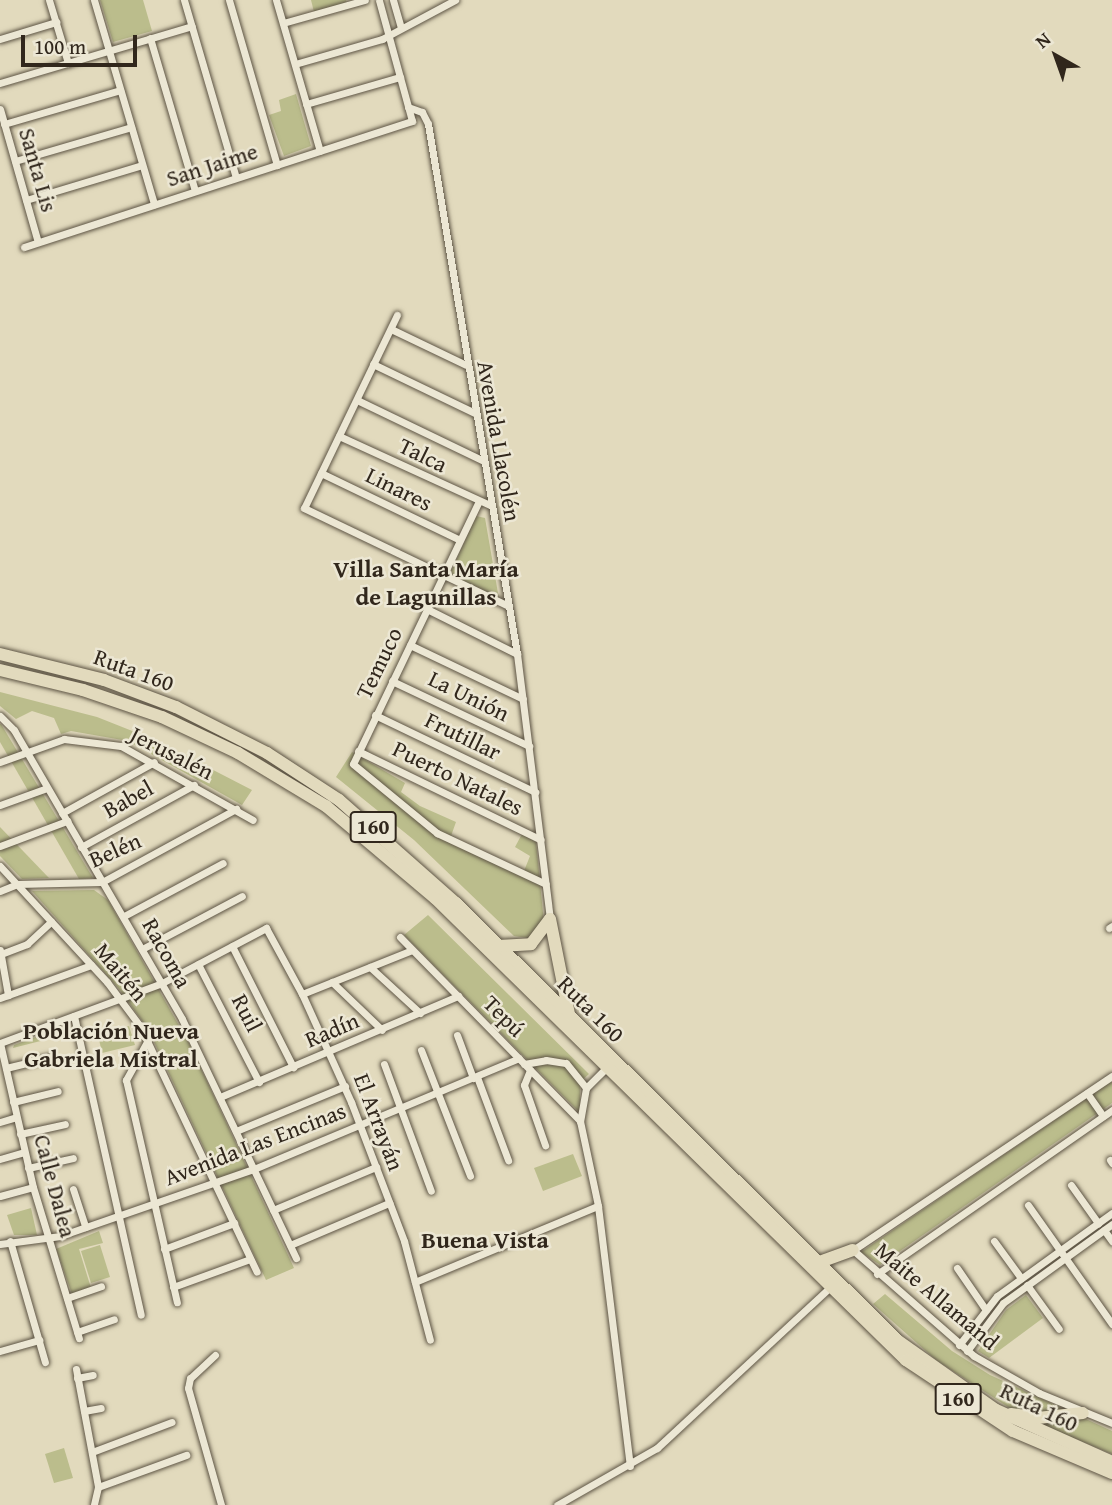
<!DOCTYPE html>
<html>
<head>
<meta charset="utf-8">
<style>
  body { margin:0 }
  #map { position:relative; width:1112px; height:1505px; overflow:hidden; background:#e2dabd; font-family:"Gentium Book Plus",serif }
  div>[style] { position:absolute }
  .green>* { inset:0; background:#bbbd8c }
  .roads { filter:drop-shadow(0 0 2px #5d5444) drop-shadow(0 0 2px #5d5444) }
  .street>* { height:7px; margin:-3.5px; padding:0 3.5px; transform-origin:3.5px; border-radius:3.5px; background:#ece7d4 }
  .highway>* { height:12px; margin:-6px; padding:0 6px; transform-origin:6px; border-radius:6px; background:#e2dabd }
  span { translate:-50% -50%; white-space:nowrap; text-align:center; line-height:1.15; -webkit-text-stroke:5px #ece7d4; paint-order:stroke }
  .shield-label span { padding:2px 5px; background:#ece7d4; border:2px solid; border-radius:5px; -webkit-text-stroke-width:0 }
  .shield-label { font-size:21px; color:#31271c; font-weight:700 }
  .street-label { font-size:23px; color:#31271c }
  .neighbourhood-label { font-size:24px; color:#31271c; font-weight:700 }
  .north { position:absolute; left:1021px; top:21px; width:70px; height:70px; -webkit-text-stroke:5px #ece7d4; paint-order:stroke; rotate:320deg; font-size:19px; font-weight:700; line-height:28px; text-align:center; color:#31271c }
  .north::after { content:''; display:block; margin:auto; width:24px; height:32px; background:#31271c; clip-path:polygon(50% 0,100% 100%,50% 72%,0 100%) }
  .scale { position:absolute; left:21px; top:35px; width:116px; height:32px; box-sizing:border-box; border:4px solid #31271c; border-top:0; padding-left:9px; font-size:21px; line-height:24px; white-space:nowrap; color:#31271c; -webkit-text-stroke:5px #ece7d4; paint-order:stroke }
</style>
</head>
<body>
<div id="map">
  <div class="green">
    <div style="clip-path:polygon(100px 0,143px 0,152px 31px,113px 42px)"></div>
    <div style="clip-path:polygon(311px 0,346px 0,347px 3px,314px 12px)"></div>
    <div style="clip-path:polygon(296px 94px,311px 146px,284px 156px,269px 115px,281px 111px,279px 100px)"></div>
    <div style="clip-path:polygon(476px 516px,485px 518px,499px 599px,449px 576px)"></div>
    <div style="clip-path:polygon(0 692px,97px 717px,155px 740px,252px 790px,242px 805px,128px 741px,71px 731px,61px 734px,54px 718px,32px 711px,16px 719px,0 706px)"></div>
    <div style="clip-path:polygon(0 724px,1px 724px,93px 878px,79px 879px,0 742px)"></div>
    <div style="clip-path:polygon(352px 752px,405px 783px,401px 792px,420px 806px,456px 822px,451px 836px,524px 871px,530px 856px,515px 847px,522px 834px,536px 842px,544px 923px,528px 938px,514px 936px,414px 840px,336px 777px)"></div>
    <div style="clip-path:polygon(0 827px,49px 878px,22px 879px,0 856px)"></div>
    <div style="clip-path:polygon(94px 890px,108px 900px,190px 1045px,294px 1268px,266px 1280px,148px 1029px,119px 989px,32px 891px)"></div>
    <div style="clip-path:polygon(428px 915px,589px 1074px,580px 1082px,580px 1113px,404px 935px)"></div>
    <div style="clip-path:polygon(129px 1026px,135px 1045px,102px 1053px,98px 1035px)"></div>
    <div style="clip-path:polygon(58px 1029px,60px 1036px,13px 1048px,14px 1045px)"></div>
    <div style="clip-path:polygon(1112px 1081px,1112px 1103px,880px 1265px,861px 1252px)"></div>
    <div style="clip-path:polygon(573px 1154px,582px 1176px,543px 1191px,534px 1168px)"></div>
    <div style="clip-path:polygon(31px 1208px,37px 1235px,14px 1235px,7px 1215px)"></div>
    <div style="clip-path:polygon(99px 1231px,103px 1243px,79px 1249px,91px 1288px,72px 1294px,56px 1249px)"></div>
    <div style="clip-path:polygon(100px 1245px,110px 1277px,91px 1283px,81px 1251px)"></div>
    <div style="clip-path:polygon(885px 1294px,952px 1351px,990px 1375px,1112px 1431px,1112px 1454px,1025px 1418px,936px 1360px,873px 1304px)"></div>
    <div style="clip-path:polygon(1026px 1295px,1043px 1318px,989px 1358px,978px 1351px,1006px 1310px)"></div>
    <div style="clip-path:polygon(64px 1448px,73px 1478px,54px 1483px,45px 1454px)"></div>
  </div>
  <div class="roads">
    <div class="street">
      <div style="left:49px;top:0;width:66px;rotate:73.2deg"></div>
      <div style="left:94px;top:0;width:213px;rotate:73.6deg"></div>
      <div style="left:184px;top:0;width:185px;rotate:73.7deg"></div>
      <div style="left:229px;top:0;width:172px;rotate:73.8deg"></div>
      <div style="left:276px;top:0;width:157px;rotate:73.8deg"></div>
      <div style="left:393px;top:0;width:29px;rotate:74deg"></div>
      <div style="left:283px;top:23px;width:85px;rotate:-15.7deg"></div>
      <div style="left:150px;top:38px;width:159px;rotate:73.6deg"></div>
      <div style="left:0;top:39px;width:59px;rotate:-16.9deg"></div>
      <div style="left:295px;top:64px;width:91px;rotate:-16deg"></div>
      <div style="left:382px;top:39px;width:83px;rotate:-28.1deg"></div>
      <div style="left:0;top:83px;width:200px;rotate:-16.5deg"></div>
      <div style="left:306px;top:104px;width:98px;rotate:-16deg"></div>
      <div style="left:408px;top:107px;width:15px;rotate:20deg"></div>
      <div style="left:422px;top:112px;width:13px;rotate:63deg"></div>
      <div style="left:428px;top:124px;width:537px;rotate:80.47deg"></div>
      <div style="left:517px;top:654px;width:267px;rotate:82.9deg"></div>
      <div style="left:0;top:109px;width:138px;rotate:74.1deg"></div>
      <div style="left:4px;top:124px;width:121px;rotate:-16.3deg"></div>
      <div style="left:15px;top:161px;width:121px;rotate:-16.3deg"></div>
      <div style="left:26px;top:200px;width:121px;rotate:-16.8deg"></div>
      <div style="left:24px;top:247px;width:408px;rotate:-18deg"></div>
      <div style="left:412px;top:121px;width:125px;rotate:-105.3deg"></div>
      <div style="left:397px;top:315px;width:214px;rotate:115.7deg"></div>
      <div style="left:304px;top:508px;width:227px;rotate:25.6deg"></div>
      <div style="left:391px;top:329px;width:83px;rotate:25.6deg"></div>
      <div style="left:373px;top:364px;width:113px;rotate:25.7deg"></div>
      <div style="left:357px;top:400px;width:141px;rotate:25.7deg"></div>
      <div style="left:339px;top:436px;width:168px;rotate:24.6deg"></div>
      <div style="left:321px;top:473px;width:154px;rotate:25.7deg"></div>
      <div style="left:478px;top:503px;width:289px;rotate:115.6deg"></div>
      <div style="left:353px;top:764px;width:109px;rotate:39.4deg"></div>
      <div style="left:437px;top:833px;width:120px;rotate:25.1deg"></div>
      <div style="left:427px;top:609px;width:101px;rotate:26.6deg"></div>
      <div style="left:410px;top:645px;width:125px;rotate:25.5deg"></div>
      <div style="left:392px;top:681px;width:152px;rotate:25.4deg"></div>
      <div style="left:375px;top:715px;width:178px;rotate:25.7deg"></div>
      <div style="left:0;top:716px;width:20px;rotate:45deg"></div>
      <div style="left:14px;top:730px;width:334px;rotate:59.8deg"></div>
      <div style="left:182px;top:1019px;width:265px;rotate:64.5deg"></div>
      <div style="left:358px;top:751px;width:203px;rotate:25.9deg"></div>
      <div style="left:0;top:762px;width:68px;rotate:-19.8deg"></div>
      <div style="left:64px;top:739px;width:57px;rotate:7deg"></div>
      <div style="left:121px;top:746px;width:151px;rotate:29.3deg"></div>
      <div style="left:0;top:805px;width:50px;rotate:-19.9deg"></div>
      <div style="left:62px;top:813px;width:105px;rotate:-29deg"></div>
      <div style="left:0;top:846px;width:72px;rotate:-20.5deg"></div>
      <div style="left:81px;top:847px;width:129px;rotate:-28.8deg"></div>
      <div style="left:0;top:866px;width:158px;rotate:47.3deg"></div>
      <div style="left:107px;top:982px;width:55px;rotate:53.1deg"></div>
      <div style="left:140px;top:1026px;width:272px;rotate:64.6deg"></div>
      <div style="left:0;top:891px;width:18px;rotate:-22deg"></div>
      <div style="left:17px;top:884px;width:85px;rotate:-1.3deg"></div>
      <div style="left:102px;top:882px;width:153px;rotate:-28.6deg"></div>
      <div style="left:124px;top:916px;width:112px;rotate:-28.2deg"></div>
      <div style="left:1109px;top:928px;width:4px;rotate:-34deg"></div>
      <div style="left:400px;top:937px;width:257px;rotate:45.6deg"></div>
      <div style="left:232px;top:946px;width:136px;rotate:63.2deg"></div>
      <div style="left:142px;top:949px;width:113px;rotate:-27.9deg"></div>
      <div style="left:0;top:950px;width:46px;rotate:79.9deg"></div>
      <div style="left:1px;top:954px;width:28px;rotate:-21deg"></div>
      <div style="left:27px;top:944px;width:33px;rotate:-43deg"></div>
      <div style="left:198px;top:964px;width:133px;rotate:62.7deg"></div>
      <div style="left:370px;top:967px;width:68px;rotate:42.6deg"></div>
      <div style="left:332px;top:982px;width:69px;rotate:43.8deg"></div>
      <div style="left:302px;top:994px;width:118px;rotate:-21.8deg"></div>
      <div style="left:0;top:998px;width:97px;rotate:-19.9deg"></div>
      <div style="left:74px;top:1016px;width:306px;rotate:77.4deg"></div>
      <div style="left:457px;top:1035px;width:46px;rotate:69.6deg"></div>
      <div style="left:148px;top:1040px;width:46px;rotate:118.8deg"></div>
      <div style="left:126px;top:1080px;width:228px;rotate:77.1deg"></div>
      <div style="left:0;top:1043px;width:173px;rotate:-20.3deg"></div>
      <div style="left:162px;top:983px;width:118px;rotate:-27.9deg"></div>
      <div style="left:266px;top:928px;width:75px;rotate:61.4deg"></div>
      <div style="left:302px;top:994px;width:119px;rotate:65.6deg"></div>
      <div style="left:351px;top:1102px;width:149px;rotate:69.1deg"></div>
      <div style="left:404px;top:1241px;width:102px;rotate:75.3deg"></div>
      <div style="left:0;top:1043px;width:148px;rotate:77.1deg"></div>
      <div style="left:33px;top:1187px;width:158px;rotate:73.1deg"></div>
      <div style="left:421px;top:1050px;width:135px;rotate:68.7deg"></div>
      <div style="left:384px;top:1064px;width:135px;rotate:69.7deg"></div>
      <div style="left:524px;top:1064px;width:22px;rotate:-10deg"></div>
      <div style="left:546px;top:1060px;width:20px;rotate:9deg"></div>
      <div style="left:566px;top:1063px;width:32px;rotate:51deg"></div>
      <div style="left:586px;top:1088px;width:34px;rotate:100deg"></div>
      <div style="left:580px;top:1121px;width:87px;rotate:78deg"></div>
      <div style="left:598px;top:1206px;width:262px;rotate:83deg"></div>
      <div style="left:6px;top:1068px;width:46px;rotate:-13.7deg"></div>
      <div style="left:530px;top:1070px;width:16px;rotate:112deg"></div>
      <div style="left:524px;top:1085px;width:64px;rotate:70.7deg"></div>
      <div style="left:1112px;top:1076px;width:312px;rotate:146.1deg"></div>
      <div style="left:853px;top:1250px;width:161px;rotate:41.2deg"></div>
      <div style="left:974px;top:1356px;width:75px;rotate:29.6deg"></div>
      <div style="left:1039px;top:1393px;width:79px;rotate:22.3deg"></div>
      <div style="left:477px;top:1077px;width:89px;rotate:69.5deg"></div>
      <div style="left:586px;top:1088px;width:28px;rotate:-45deg"></div>
      <div style="left:1087px;top:1093px;width:28px;rotate:55deg"></div>
      <div style="left:220px;top:1097px;width:259px;rotate:-23deg"></div>
      <div style="left:13px;top:1102px;width:46px;rotate:-13.7deg"></div>
      <div style="left:0;top:1122px;width:17px;rotate:-17deg"></div>
      <div style="left:236px;top:1131px;width:118px;rotate:-22.4deg"></div>
      <div style="left:20px;top:1134px;width:46px;rotate:-12.5deg"></div>
      <div style="left:0;top:1159px;width:25px;rotate:-16deg"></div>
      <div style="left:1110px;top:1160px;width:4px;rotate:56deg"></div>
      <div style="left:28px;top:1168px;width:46px;rotate:-12.5deg"></div>
      <div style="left:1071px;top:1185px;width:47px;rotate:54.6deg"></div>
      <div style="left:73px;top:1189px;width:40px;rotate:72deg"></div>
      <div style="left:0;top:1196px;width:34px;rotate:-15deg"></div>
      <div style="left:1028px;top:1205px;width:146px;rotate:54.8deg"></div>
      <div style="left:273px;top:1210px;width:112px;rotate:-22.7deg"></div>
      <div style="left:1104px;top:1230px;width:14px;rotate:54deg"></div>
      <div style="left:10px;top:1241px;width:126px;rotate:73.9deg"></div>
      <div style="left:994px;top:1241px;width:46px;rotate:53.9deg"></div>
      <div style="left:0;top:1244px;width:61px;rotate:-7.6deg"></div>
      <div style="left:60px;top:1236px;width:205px;rotate:-19.1deg"></div>
      <div style="left:254px;top:1169px;width:287px;rotate:-22.7deg"></div>
      <div style="left:290px;top:1245px;width:108px;rotate:-23deg"></div>
      <div style="left:164px;top:1249px;width:75px;rotate:-20.4deg"></div>
      <div style="left:957px;top:1268px;width:51px;rotate:55.4deg"></div>
      <div style="left:877px;top:1274px;width:287px;rotate:-34.9deg"></div>
      <div style="left:415px;top:1282px;width:198px;rotate:-22.6deg"></div>
      <div style="left:1027px;top:1285px;width:54px;rotate:54deg"></div>
      <div style="left:173px;top:1287px;width:82px;rotate:-20deg"></div>
      <div style="left:67px;top:1298px;width:36px;rotate:-19deg"></div>
      <div style="left:77px;top:1332px;width:39px;rotate:-19deg"></div>
      <div style="left:959px;top:1345px;width:62px;rotate:-52.2deg"></div>
      <div style="left:997px;top:1296px;width:142px;rotate:-35.8deg"></div>
      <div style="left:0;top:1351px;width:41px;rotate:-15.8deg"></div>
      <div style="left:967px;top:1351px;width:60px;rotate:-53.1deg"></div>
      <div style="left:1003px;top:1303px;width:135px;rotate:-35.9deg"></div>
      <div style="left:215px;top:1355px;width:34px;rotate:137deg"></div>
      <div style="left:190px;top:1378px;width:10px;rotate:101deg"></div>
      <div style="left:188px;top:1388px;width:122px;rotate:74.2deg"></div>
      <div style="left:76px;top:1369px;width:120px;rotate:79.4deg"></div>
      <div style="left:98px;top:1487px;width:18px;rotate:103deg"></div>
      <div style="left:77px;top:1378px;width:16px;rotate:-11deg"></div>
      <div style="left:84px;top:1411px;width:17px;rotate:-10deg"></div>
      <div style="left:92px;top:1452px;width:85px;rotate:-20.6deg"></div>
      <div style="left:98px;top:1487px;width:94px;rotate:-20deg"></div>
      <div style="left:557px;top:1505px;width:115px;rotate:-29.7deg"></div>
      <div style="left:657px;top:1448px;width:233px;rotate:-42.9deg"></div>
    </div>
    <div class="highway">
      <div style="left:0;top:654px;width:107px;rotate:14deg"></div>
      <div style="left:104px;top:680px;width:77px;rotate:20.6deg"></div>
      <div style="left:176px;top:707px;width:102px;rotate:26.8deg"></div>
      <div style="left:267px;top:753px;width:86px;rotate:33.1deg"></div>
      <div style="left:339px;top:800px;width:156px;rotate:41.4deg"></div>
      <div style="left:456px;top:903px;width:621px;rotate:44.74deg"></div>
      <div style="left:897px;top:1340px;width:121px;rotate:35.3deg"></div>
      <div style="left:996px;top:1410px;width:127px;rotate:24.1deg"></div>
      <div style="left:0;top:670px;width:85px;rotate:13.5deg"></div>
      <div style="left:83px;top:690px;width:83px;rotate:18.9deg"></div>
      <div style="left:162px;top:717px;width:84px;rotate:25.3deg"></div>
      <div style="left:238px;top:753px;width:103px;rotate:31.1deg"></div>
      <div style="left:326px;top:806px;width:143px;rotate:40.2deg"></div>
      <div style="left:435px;top:898px;width:660px;rotate:44.45deg"></div>
      <div style="left:906px;top:1360px;width:128px;rotate:33.6deg"></div>
      <div style="left:1013px;top:1431px;width:108px;rotate:23deg"></div>
      <div style="left:550px;top:919px;width:97px;rotate:78.7deg"></div>
      <div style="left:498px;top:946px;width:33px;rotate:-3deg"></div>
      <div style="left:531px;top:944px;width:31px;rotate:-53deg"></div>
      <div style="left:817px;top:1263px;width:38px;rotate:-20deg"></div>
      <div style="left:1011px;top:1414px;width:27px;rotate:8deg"></div>
      <div style="left:1038px;top:1418px;width:45px;rotate:-6.3deg"></div>
    </div>
  </div>
  <div class="shield-label">
    <span style="left:373px;top:827px">160</span>
    <span style="left:958px;top:1399px">160</span>
  </div>
  <div class="street-label">
    <span style="left:212px;top:165px;rotate:-18deg">San Jaime</span>
    <span style="left:38px;top:170px;rotate:74deg">Santa Lis</span>
    <span style="left:499px;top:441px;rotate:80deg">Avenida Llacolén</span>
    <span style="left:423px;top:455px;rotate:26deg">Talca</span>
    <span style="left:399px;top:489px;rotate:26deg">Linares</span>
    <span style="left:379px;top:663px;rotate:-64deg">Temuco</span>
    <span style="left:134px;top:670px;rotate:20deg">Ruta 160</span>
    <span style="left:469px;top:696px;rotate:26deg">La Unión</span>
    <span style="left:463px;top:736px;rotate:26deg">Frutillar</span>
    <span style="left:172px;top:753px;rotate:27deg">Jerusalén</span>
    <span style="left:458px;top:778px;rotate:26deg">Puerto Natales</span>
    <span style="left:128px;top:799px;rotate:-29deg">Babel</span>
    <span style="left:115px;top:850px;rotate:-24deg">Belén</span>
    <span style="left:167px;top:953px;rotate:61deg">Racoma</span>
    <span style="left:121px;top:972px;rotate:50deg">Maitén</span>
    <span style="left:591px;top:1009px;rotate:45deg">Ruta 160</span>
    <span style="left:247px;top:1013px;rotate:63deg">Ruil</span>
    <span style="left:504px;top:1016px;rotate:45deg">Tepú</span>
    <span style="left:332px;top:1030px;rotate:-23deg">Radín</span>
    <span style="left:379px;top:1122px;rotate:69deg">El Arrayán</span>
    <span style="left:255px;top:1144px;rotate:-21deg">Avenida Las Encinas</span>
    <span style="left:55px;top:1186px;rotate:75deg">Calle Dalea</span>
    <span style="left:937px;top:1296px;rotate:40deg">Maite Allamand</span>
    <span style="left:1039px;top:1407px;rotate:26deg">Ruta 160</span>
  </div>
  <div class="neighbourhood-label">
    <span style="left:426px;top:583px">Villa Santa María<br>de Lagunillas</span>
    <span style="left:111px;top:1045px">Población Nueva<br>Gabriela Mistral</span>
    <span style="left:485px;top:1240px">Buena Vista</span>
  </div>
  <div class="north">N</div>
  <div class="scale">100 m</div>
</div>
</body>
</html>
